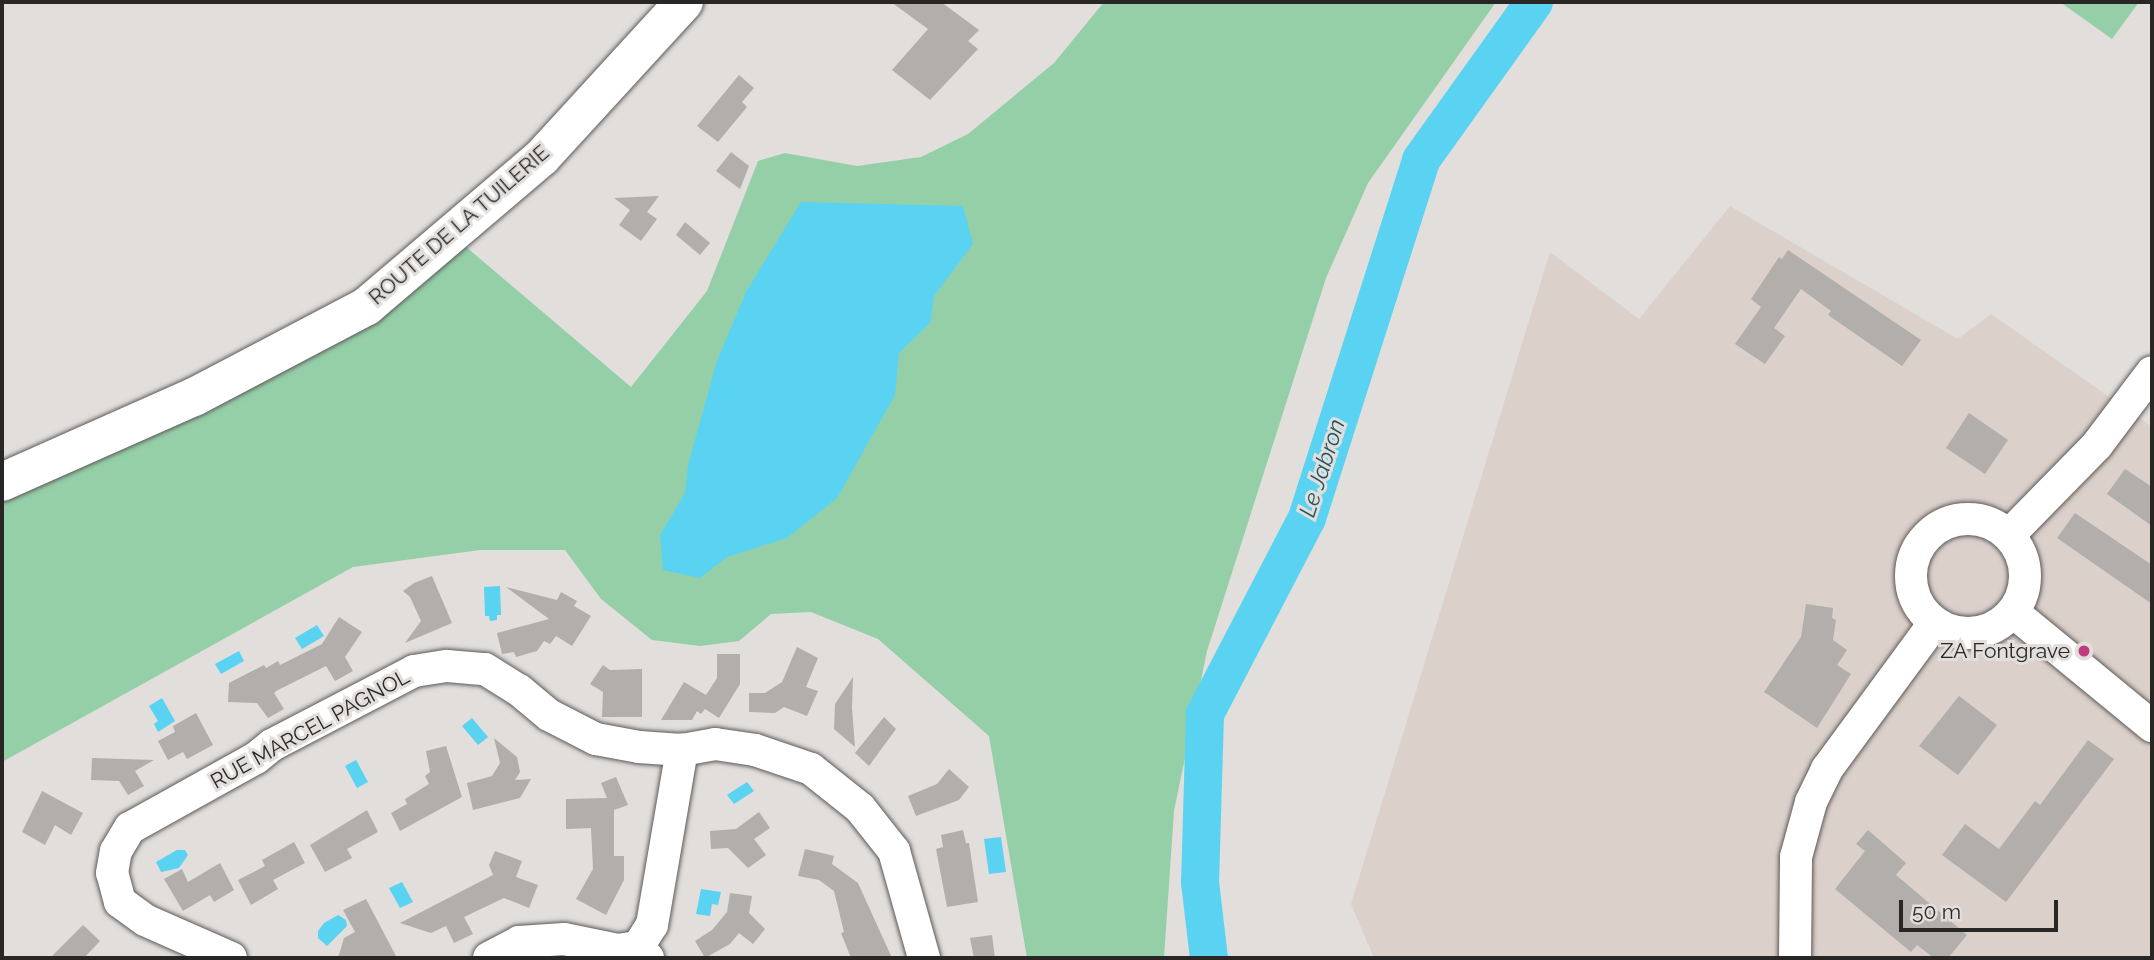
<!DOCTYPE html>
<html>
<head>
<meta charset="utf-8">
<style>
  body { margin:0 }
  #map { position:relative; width:2154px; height:960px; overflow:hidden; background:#e1dedc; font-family:Raleway,sans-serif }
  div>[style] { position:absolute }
  .built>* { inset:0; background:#dbd0ca }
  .green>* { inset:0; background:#95cfa8 }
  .water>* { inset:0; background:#59d3f1 }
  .river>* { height:38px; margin:-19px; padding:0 19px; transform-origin:19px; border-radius:19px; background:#59d3f1 }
  .building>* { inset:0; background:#b1aeac }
  .roads { filter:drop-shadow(0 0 2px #5d5a58) drop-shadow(0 0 2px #5d5a58) }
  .minor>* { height:32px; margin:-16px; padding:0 16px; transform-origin:16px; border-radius:16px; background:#fff }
  .minor>.ring { margin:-16px; padding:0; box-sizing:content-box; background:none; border:32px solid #fff; border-radius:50% }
  .major>* { height:38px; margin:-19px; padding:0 19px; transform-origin:19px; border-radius:19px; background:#fff }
  .dots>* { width:19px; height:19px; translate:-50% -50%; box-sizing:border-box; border:4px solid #e1dedc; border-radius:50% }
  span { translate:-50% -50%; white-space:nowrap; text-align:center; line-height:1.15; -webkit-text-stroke:6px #e1dedc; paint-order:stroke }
  .street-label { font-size:21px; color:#282726 }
  .poi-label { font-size:21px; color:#282726 }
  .right { translate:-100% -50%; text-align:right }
  .water-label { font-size:23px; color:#215461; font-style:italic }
  .frame { position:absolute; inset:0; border:4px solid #282726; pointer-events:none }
  .scale { position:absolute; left:1899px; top:900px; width:159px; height:32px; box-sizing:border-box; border:4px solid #282726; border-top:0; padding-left:9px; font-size:21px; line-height:24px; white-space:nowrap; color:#282726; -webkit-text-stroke:5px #e1dedc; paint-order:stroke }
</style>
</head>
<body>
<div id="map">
  <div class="built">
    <div style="clip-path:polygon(1730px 206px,1958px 339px,1991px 314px,2152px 427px,2152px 958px,1374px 958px,1351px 904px,1550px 252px,1639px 319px)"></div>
  </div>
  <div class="green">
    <div style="clip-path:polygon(1104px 2px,1496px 2px,1368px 183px,1326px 278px,1207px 651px,1174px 811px,1164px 958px,1027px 958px,989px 736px,878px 639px,811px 612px,771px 614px,739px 641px,700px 646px,652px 640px,601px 599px,565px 550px,480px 550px,353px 567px,2px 762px,2px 496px,465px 246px,631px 387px,707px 291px,758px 161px,785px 153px,857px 166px,921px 157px,968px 134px,1054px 63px)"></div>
    <div style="clip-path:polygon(2060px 2px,2139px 2px,2112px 39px)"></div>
  </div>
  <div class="water">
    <div style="clip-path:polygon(801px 202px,963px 206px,973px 244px,934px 296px,930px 323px,899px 353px,895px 395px,837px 498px,787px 538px,727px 557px,700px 578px,663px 570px,660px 535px,685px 493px,688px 465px,717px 361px,746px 292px)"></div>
    <div style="clip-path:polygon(500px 586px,501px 615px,497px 615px,497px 620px,490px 621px,489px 616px,485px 616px,484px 587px)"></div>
    <div style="clip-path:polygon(317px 625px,324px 636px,302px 649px,295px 638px)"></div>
    <div style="clip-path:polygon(239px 651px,244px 661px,221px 674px,215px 664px)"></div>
    <div style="clip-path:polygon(162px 698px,175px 721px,158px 732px,154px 724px,158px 721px,149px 706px)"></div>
    <div style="clip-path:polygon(472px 718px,488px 737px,478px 745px,462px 726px)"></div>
    <div style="clip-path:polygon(356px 760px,368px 782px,357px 788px,345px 766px)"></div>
    <div style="clip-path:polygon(747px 782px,754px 791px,734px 804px,727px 795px)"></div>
    <div style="clip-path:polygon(1001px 837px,1006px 872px,989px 874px,984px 839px)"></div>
    <div style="clip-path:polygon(177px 850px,185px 850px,188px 855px,179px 868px,161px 872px,156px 862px)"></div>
    <div style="clip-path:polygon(402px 882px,413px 902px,400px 908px,389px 888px)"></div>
    <div style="clip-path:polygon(701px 889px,721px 892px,718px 905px,712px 904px,710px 916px,696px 914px)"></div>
    <div style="clip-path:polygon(338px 915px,346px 920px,347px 926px,327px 946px,318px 938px,318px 931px,324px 923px)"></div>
  </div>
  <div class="river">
    <div style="left:1209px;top:958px;width:76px;rotate:-96.8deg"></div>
    <div style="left:1200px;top:883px;width:169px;rotate:-88.3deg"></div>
    <div style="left:1205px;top:714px;width:221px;rotate:-62.5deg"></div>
    <div style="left:1307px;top:518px;width:376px;rotate:-72.3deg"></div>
    <div style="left:1421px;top:160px;width:194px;rotate:-54.4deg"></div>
  </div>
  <div class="building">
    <div style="clip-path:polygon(891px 2px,941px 2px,979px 30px,968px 41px,978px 49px,930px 100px,892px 70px,928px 29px)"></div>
    <div style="clip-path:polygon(739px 75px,754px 88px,742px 102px,747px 107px,718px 142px,697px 126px)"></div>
    <div style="clip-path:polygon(731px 152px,749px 166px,740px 189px,716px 171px)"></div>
    <div style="clip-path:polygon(659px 196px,647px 212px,657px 219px,641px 241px,619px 225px,630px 210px,614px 198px)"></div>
    <div style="clip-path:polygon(685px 222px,710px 243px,700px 255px,676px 235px)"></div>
    <div style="clip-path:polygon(1788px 250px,1921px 340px,1902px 366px,1828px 315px,1831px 311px,1801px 289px,1774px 328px,1785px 336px,1765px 364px,1735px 344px,1761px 307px,1751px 299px,1779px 257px,1782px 259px)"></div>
    <div style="clip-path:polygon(1969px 413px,2008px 440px,1985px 474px,1946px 448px)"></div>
    <div style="clip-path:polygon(2125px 469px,2152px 487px,2152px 526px,2107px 494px)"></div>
    <div style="clip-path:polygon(2075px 513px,2152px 565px,2152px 604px,2057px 538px)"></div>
    <div style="clip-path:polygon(432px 576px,452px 623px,405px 643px,421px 621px,410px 597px,403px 591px,414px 583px)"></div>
    <div style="clip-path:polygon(506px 587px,557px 600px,561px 592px,577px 601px,574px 606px,591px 616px,572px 646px,556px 636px,550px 644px,544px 641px,537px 651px,516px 657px,514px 652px,502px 654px,497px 633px,549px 619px)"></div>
    <div style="clip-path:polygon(1806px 604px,1833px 608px,1832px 618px,1836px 620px,1833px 640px,1847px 650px,1837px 665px,1851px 674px,1817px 728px,1764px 692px,1801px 637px)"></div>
    <div style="clip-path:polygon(339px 617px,362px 632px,345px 657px,353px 671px,335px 681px,326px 666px,278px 690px,274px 693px,284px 709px,268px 718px,257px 703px,228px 702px,229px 683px,264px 665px,266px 668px,278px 661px,280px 665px,322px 644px)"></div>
    <div style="clip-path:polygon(797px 647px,818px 658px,806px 687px,818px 691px,807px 716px,784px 707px,775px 713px,749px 712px,749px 693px,765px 693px,782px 682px)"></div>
    <div style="clip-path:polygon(717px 654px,740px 654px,740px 684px,719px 718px,705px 709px,701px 714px,697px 711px,692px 720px,661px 720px,684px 682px,706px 695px,717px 678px)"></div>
    <div style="clip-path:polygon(603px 665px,610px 670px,642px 669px,642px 717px,602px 717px,603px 692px,590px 684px)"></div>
    <div style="clip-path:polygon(853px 677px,852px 708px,855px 747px,834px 729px,835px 704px)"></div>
    <div style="clip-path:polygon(1959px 696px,1997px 725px,1958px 775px,1919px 746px)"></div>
    <div style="clip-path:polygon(196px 713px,213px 745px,187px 759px,183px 752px,168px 760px,158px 741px,175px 732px,173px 726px)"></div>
    <div style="clip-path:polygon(884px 717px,896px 729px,869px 766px,855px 753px)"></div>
    <div style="clip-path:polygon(494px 738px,517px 757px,520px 772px,515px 780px,531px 779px,520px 798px,473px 810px,467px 783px,492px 776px,500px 763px)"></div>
    <div style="clip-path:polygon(2088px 740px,2114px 759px,2006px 902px,1942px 855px,1965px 824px,1999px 849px,2035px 801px,2040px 805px)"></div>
    <div style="clip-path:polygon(446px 746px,462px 797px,400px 831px,391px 813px,407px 804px,405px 799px,429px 784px,425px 776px,430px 772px,426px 751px)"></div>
    <div style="clip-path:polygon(92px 758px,154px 760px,135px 771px,144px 786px,128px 795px,119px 781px,91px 780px)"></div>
    <div style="clip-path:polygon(949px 769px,969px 787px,959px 800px,916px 816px,908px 796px,937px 784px)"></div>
    <div style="clip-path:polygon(616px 777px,628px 805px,614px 810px,614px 856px,624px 856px,624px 880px,606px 915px,576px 899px,593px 869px,591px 828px,566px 829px,566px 799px,607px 798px,601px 783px)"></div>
    <div style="clip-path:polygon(42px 791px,83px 813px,71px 835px,55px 825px,45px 845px,22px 832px)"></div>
    <div style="clip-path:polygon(367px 810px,378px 832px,347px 849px,352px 858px,325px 872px,310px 845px)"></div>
    <div style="clip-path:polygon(759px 812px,770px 828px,754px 839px,766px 855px,748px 868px,728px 848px,711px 849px,710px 831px,736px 829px)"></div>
    <div style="clip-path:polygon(963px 830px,966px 843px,969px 843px,978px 902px,947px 907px,936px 849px,943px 847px,941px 835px)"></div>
    <div style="clip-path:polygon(1868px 830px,1906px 863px,1896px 875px,1967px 935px,1948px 958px,1934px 958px,1917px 945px,1911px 952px,1835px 889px,1865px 851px,1856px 844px)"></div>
    <div style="clip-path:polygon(294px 842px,305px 863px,273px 880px,278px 889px,251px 905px,238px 880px,265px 866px,262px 860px)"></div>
    <div style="clip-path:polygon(805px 849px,834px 856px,832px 864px,858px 883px,892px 958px,851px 958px,841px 933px,844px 932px,834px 891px,819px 880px,798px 876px)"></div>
    <div style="clip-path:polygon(495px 851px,522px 861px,516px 877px,538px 885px,529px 908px,504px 898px,464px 917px,473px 934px,454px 943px,446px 926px,431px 933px,400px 923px,493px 875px,489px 865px)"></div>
    <div style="clip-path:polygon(220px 863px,234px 890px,214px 902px,210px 895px,183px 911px,164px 879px,182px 869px,188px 882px)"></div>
    <div style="clip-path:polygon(730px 893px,752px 896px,749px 913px,765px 929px,753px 944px,739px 933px,730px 944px,705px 958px,695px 941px,712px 930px,727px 912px)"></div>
    <div style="clip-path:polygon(366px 899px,397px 958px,338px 958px,344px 938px,355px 932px,343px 910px)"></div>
    <div style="clip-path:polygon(83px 925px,100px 941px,84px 958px,50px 958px)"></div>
    <div style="clip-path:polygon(992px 935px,995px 958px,974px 958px,970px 938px)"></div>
  </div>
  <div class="roads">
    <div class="minor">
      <div class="ring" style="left:1911px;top:519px;width:82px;height:82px"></div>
      <div style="left:2009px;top:535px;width:126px;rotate:-45.6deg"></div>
      <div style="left:2097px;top:445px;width:91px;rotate:-53deg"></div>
      <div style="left:2013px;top:612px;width:180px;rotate:39.4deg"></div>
      <div style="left:231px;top:958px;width:94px;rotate:-156.2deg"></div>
      <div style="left:145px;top:920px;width:31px;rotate:-144deg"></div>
      <div style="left:120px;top:902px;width:30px;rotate:-105deg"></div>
      <div style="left:112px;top:873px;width:22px;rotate:-80deg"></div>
      <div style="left:116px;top:851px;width:27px;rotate:-59deg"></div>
      <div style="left:130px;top:828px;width:144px;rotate:-29.1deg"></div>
      <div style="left:256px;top:758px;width:21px;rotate:-39deg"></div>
      <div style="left:272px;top:745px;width:160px;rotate:-27.5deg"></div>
      <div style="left:414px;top:671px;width:33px;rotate:-9deg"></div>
      <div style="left:447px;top:666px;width:38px;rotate:5deg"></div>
      <div style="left:485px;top:669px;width:40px;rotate:32deg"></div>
      <div style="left:519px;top:690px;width:39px;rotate:40deg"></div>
      <div style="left:549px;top:715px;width:53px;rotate:27.1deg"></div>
      <div style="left:596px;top:739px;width:44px;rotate:10.5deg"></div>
      <div style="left:639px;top:747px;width:43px;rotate:4deg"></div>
      <div style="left:682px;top:750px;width:34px;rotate:-10deg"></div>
      <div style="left:715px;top:744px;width:40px;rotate:8.5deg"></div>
      <div style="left:755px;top:750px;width:59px;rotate:18.7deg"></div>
      <div style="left:811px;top:769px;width:63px;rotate:38.5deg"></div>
      <div style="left:860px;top:808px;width:55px;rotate:51.7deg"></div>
      <div style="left:894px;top:851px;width:111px;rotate:74.3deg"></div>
      <div style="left:489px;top:958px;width:34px;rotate:-28deg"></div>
      <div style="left:519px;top:942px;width:45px;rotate:-3.8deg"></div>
      <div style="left:564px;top:939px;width:55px;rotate:11.5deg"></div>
      <div style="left:618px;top:950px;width:20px;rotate:-9deg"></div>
      <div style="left:648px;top:958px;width:15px;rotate:-132deg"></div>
      <div style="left:638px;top:947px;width:26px;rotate:-58deg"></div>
      <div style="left:652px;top:925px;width:178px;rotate:-80.3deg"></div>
      <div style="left:1795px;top:958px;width:101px;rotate:-89.4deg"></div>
      <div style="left:1796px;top:857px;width:57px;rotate:-74.7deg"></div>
      <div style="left:1811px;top:802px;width:37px;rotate:-64deg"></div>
      <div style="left:1827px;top:769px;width:182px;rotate:-53.7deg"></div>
    </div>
    <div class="major">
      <div style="left:2px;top:482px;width:210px;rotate:-23.9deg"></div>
      <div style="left:194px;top:397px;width:195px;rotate:-27.7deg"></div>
      <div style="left:367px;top:306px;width:230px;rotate:-40.4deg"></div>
      <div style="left:542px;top:157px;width:210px;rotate:-47.5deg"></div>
    </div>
  </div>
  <div class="dots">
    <div style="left:2084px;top:651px;background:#c03a7c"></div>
  </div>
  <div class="street-label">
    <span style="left:459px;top:225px;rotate:-41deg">ROUTE DE LA TUILERIE</span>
    <span style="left:310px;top:729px;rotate:-29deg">RUE MARCEL PAGNOL</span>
  </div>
  <div class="poi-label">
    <span class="right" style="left:2070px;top:651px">ZA Fontgrave</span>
  </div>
  <div class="water-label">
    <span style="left:1322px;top:468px;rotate:-72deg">Le Jabron</span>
  </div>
  <div class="frame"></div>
  <div class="scale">50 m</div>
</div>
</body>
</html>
